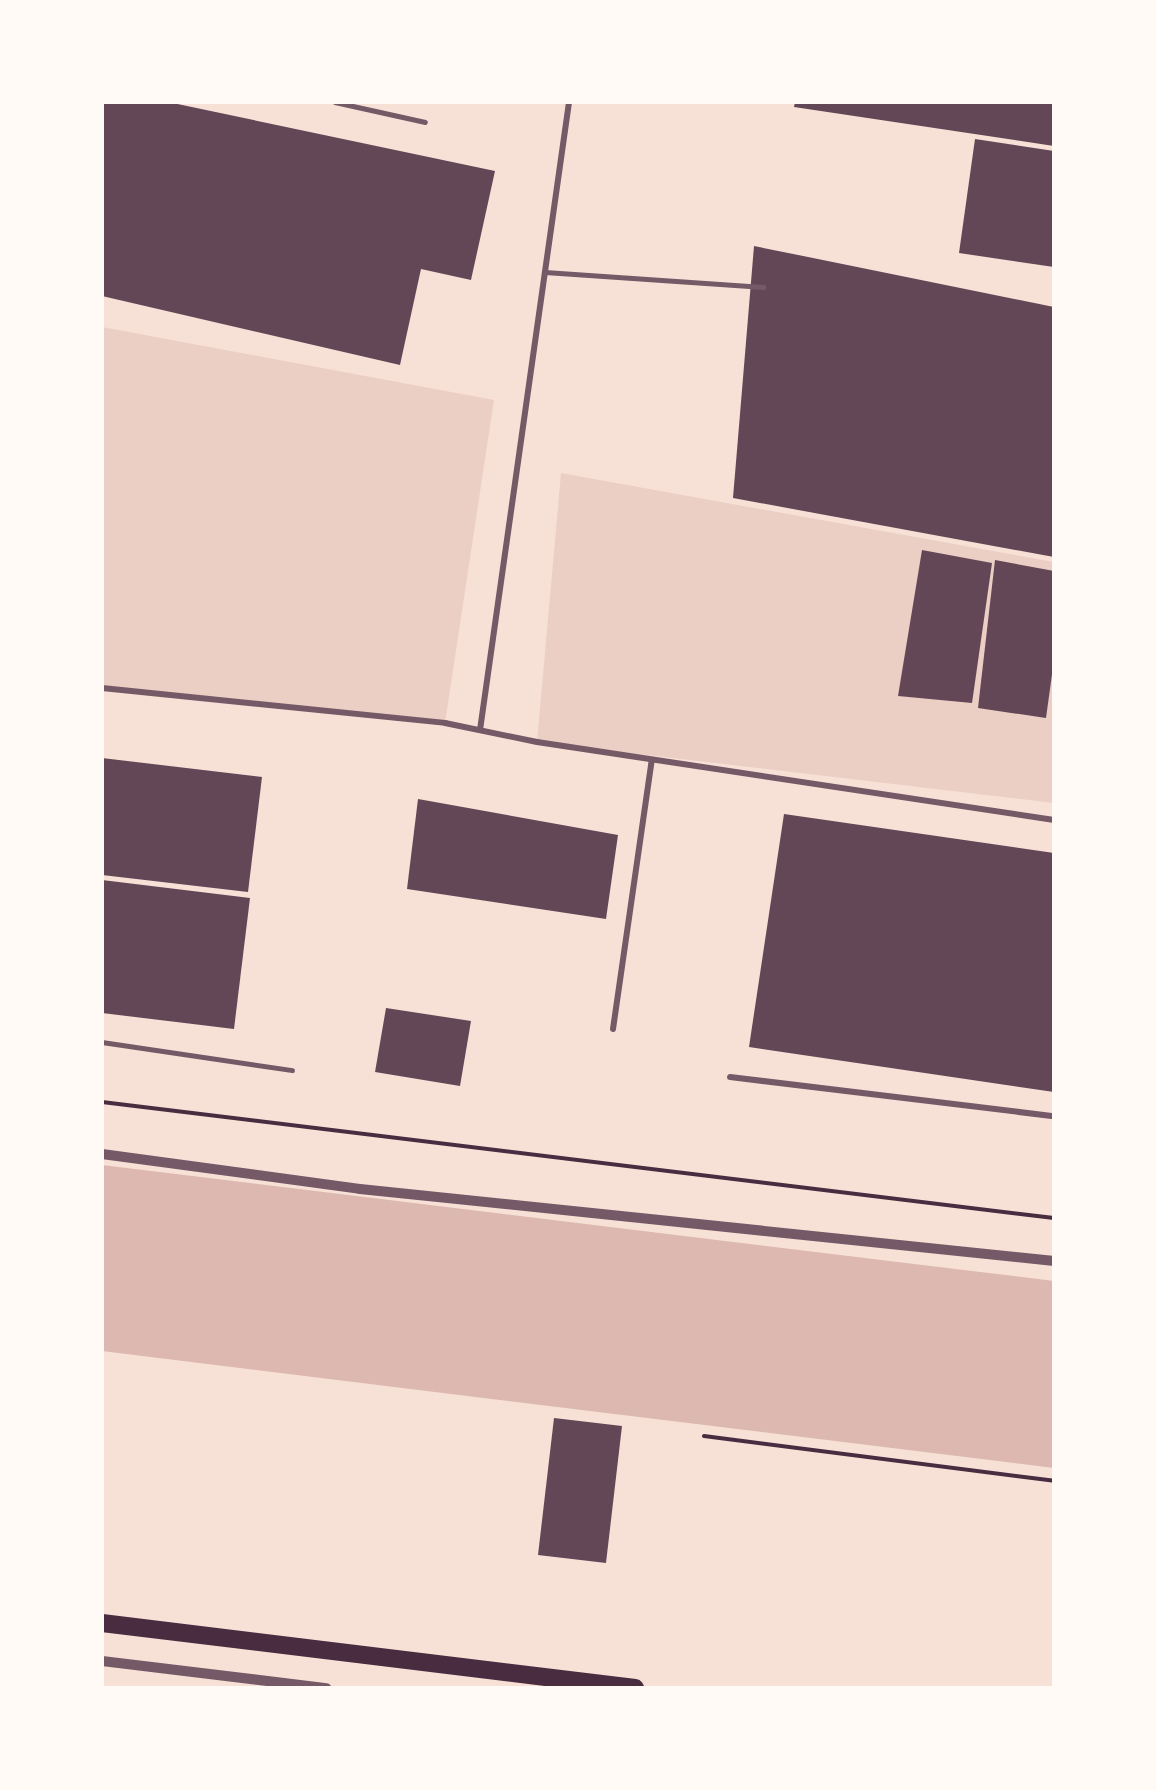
<!DOCTYPE html>
<html>
<head>
<meta charset="utf-8">
<style>
  body { margin:0 }
  #map { position:relative; width:1156px; height:1790px; overflow:hidden; background:#f7e1d7; font-family:"Fira Sans",sans-serif }
  div>[style] { position:absolute }
  .green>* { inset:0; background:#ebcfc5 }
  .water>* { inset:0; background:#dcb8b0 }
  .building>* { inset:0; background:#644757 }
  .path>* { height:4px; margin:-2px; padding:0 2px; transform-origin:2px; border-radius:2px; background:#4a2c40 }
  .service>* { height:4.5px; margin:-2.25px; padding:0 2.25px; transform-origin:2.25px; border-radius:2.25px; background:#755966 }
  .minor>* { height:6px; margin:-3px; padding:0 3px; transform-origin:3px; border-radius:3px; background:#755966 }
  .tertiary>* { height:10px; margin:-5px; padding:0 5px; transform-origin:5px; border-radius:5px; background:#755966 }
  .motorway>* { height:18px; margin:-9px; padding:0 9px; transform-origin:9px; border-radius:9px; background:#4a2c40 }
  span { translate:-50% -50%; white-space:nowrap; text-align:center; line-height:1.15; -webkit-text-stroke:5px #fffaf5; paint-order:stroke }
  .frame { position:absolute; inset:0; border:104px solid #fffaf5; pointer-events:none }
</style>
</head>
<body>
<div id="map">
  <div class="green">
    <div style="clip-path:polygon(102px 327px,494px 400px,445px 723px,102px 688px)"></div>
    <div style="clip-path:polygon(561px 473px,1054px 562px,1054px 803px,537px 742px)"></div>
  </div>
  <div class="water">
    <div style="clip-path:polygon(102px 1165px,1054px 1281px,1054px 1468px,102px 1351px)"></div>
  </div>
  <div class="building">
    <div style="clip-path:polygon(102px 102px,168px 102px,495px 171px,471px 280px,421px 269px,400px 365px,102px 296px)"></div>
    <div style="clip-path:polygon(795px 102px,1054px 102px,1054px 146px,794px 107px)"></div>
    <div style="clip-path:polygon(975px 139px,1054px 151px,1054px 267px,959px 253px)"></div>
    <div style="clip-path:polygon(754px 246px,1054px 307px,1054px 557px,733px 498px)"></div>
    <div style="clip-path:polygon(922px 550px,992px 563px,972px 703px,898px 696px)"></div>
    <div style="clip-path:polygon(995px 560px,1054px 571px,1054px 660px,1046px 718px,978px 708px)"></div>
    <div style="clip-path:polygon(102px 758px,262px 777px,248px 892px,102px 875px)"></div>
    <div style="clip-path:polygon(418px 799px,618px 835px,606px 919px,407px 889px)"></div>
    <div style="clip-path:polygon(784px 814px,1054px 853px,1054px 1092px,749px 1047px)"></div>
    <div style="clip-path:polygon(102px 880px,250px 898px,234px 1029px,102px 1013px)"></div>
    <div style="clip-path:polygon(386px 1008px,471px 1021px,460px 1086px,375px 1072px)"></div>
    <div style="clip-path:polygon(554px 1418px,622px 1426px,606px 1563px,538px 1555px)"></div>
  </div>
  <div class="path">
    <div style="left:102px;top:1102px;width:959px;rotate:6.95deg"></div>
    <div style="left:704px;top:1436px;width:353px;rotate:7.3deg"></div>
  </div>
  <div class="service">
    <div style="left:335px;top:102px;width:92px;rotate:12.5deg"></div>
    <div style="left:545px;top:272px;width:219px;rotate:3.9deg"></div>
    <div style="left:102px;top:1042px;width:192px;rotate:8.4deg"></div>
  </div>
  <div class="minor">
    <div style="left:102px;top:688px;width:345px;rotate:5.8deg"></div>
    <div style="left:445px;top:723px;width:94px;rotate:11.7deg"></div>
    <div style="left:537px;top:742px;width:523px;rotate:8.58deg"></div>
    <div style="left:480px;top:730px;width:634px;rotate:-81.93deg"></div>
    <div style="left:613px;top:1029px;width:272px;rotate:-81.8deg"></div>
    <div style="left:730px;top:1077px;width:326px;rotate:6.9deg"></div>
  </div>
  <div class="tertiary">
    <div style="left:102px;top:1154px;width:260px;rotate:7.7deg"></div>
    <div style="left:360px;top:1189px;width:698px;rotate:5.92deg"></div>
    <div style="left:102px;top:1661px;width:226px;rotate:6.9deg"></div>
  </div>
  <div class="motorway">
    <div style="left:102px;top:1623px;width:537px;rotate:6.95deg"></div>
  </div>
  <div class="frame"></div>
</div>
</body>
</html>
